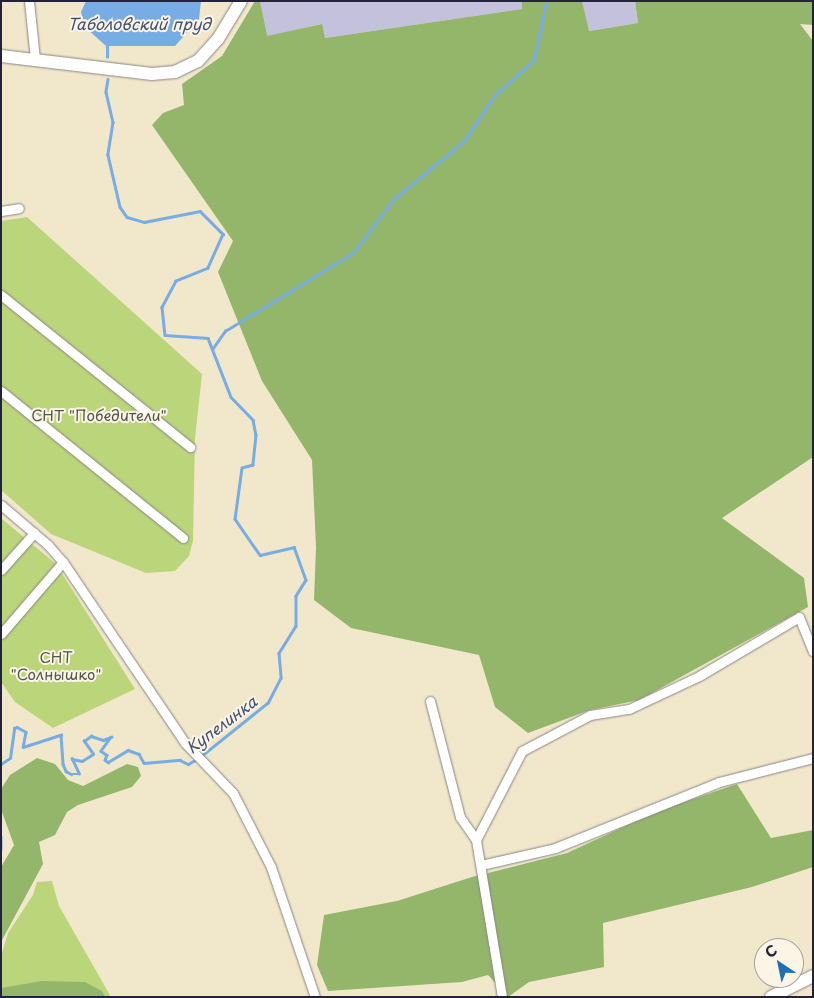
<!DOCTYPE html>
<html>
<head>
<meta charset="utf-8">
<style>
  body { margin:0 }
  #map { position:relative; width:814px; height:998px; overflow:hidden; background:#f1e8cc; font-family:"Playpen Sans",sans-serif }
  div>[style] { position:absolute }
  .industrial>* { inset:0; background:#c3c1db }
  .green>* { inset:0; background:#bbd57b }
  .forest>* { inset:0; background:#94b66b }
  .water>* { inset:0; background:#77ace4 }
  .stream>* { height:2.5px; margin:-1.25px; padding:0 1.25px; transform-origin:1.25px; border-radius:1.25px; background:#77ace4 }
  .roads { filter:drop-shadow(0 0 1px #8a8584) drop-shadow(0 0 1px #8a8584) }
  .street>* { height:9px; margin:-4.5px; padding:0 4.5px; transform-origin:4.5px; border-radius:4.5px; background:#fff }
  .secondary>* { height:12px; margin:-6px; padding:0 6px; transform-origin:6px; border-radius:6px; background:#fff }
  span { translate:-50% -50%; white-space:nowrap; text-align:center; line-height:1.15; -webkit-text-stroke:4px #fcf5e5; paint-order:stroke }
  .park-label { font-size:15px; color:#50584e }
  .water-label { font-size:16px; color:#405276; font-style:italic }
  .frame { position:absolute; inset:0; border:2px solid #22223b; pointer-events:none }
  .north { position:absolute; left:754px; top:938px; width:50px; height:50px; box-sizing:border-box; background:#fcf5e5; border:1px solid #a5a1a1; border-radius:50%; rotate:326deg; font-size:14px; font-weight:700; line-height:20px; text-align:center; color:#22223b }
  .north::after { content:''; display:block; margin:auto; width:18px; height:22px; background:#1f6fb2; clip-path:polygon(50% 0,100% 100%,50% 72%,0 100%) }
</style>
</head>
<body>
<div id="map">
  <div class="industrial">
    <div style="clip-path:polygon(260px 1px,522px 1px,522px 9px,325px 38px,321px 24px,266px 37px)"></div>
    <div style="clip-path:polygon(582px 1px,635px 1px,638px 23px,588px 31px)"></div>
  </div>
  <div class="green">
    <div style="clip-path:polygon(27px 217px,202px 374px,195px 438px,193px 541px,189px 556px,175px 571px,146px 573px,51px 534px,1px 490px,1px 221px)"></div>
    <div style="clip-path:polygon(1px 518px,56px 564px,135px 689px,53px 728px,15px 702px,1px 682px)"></div>
    <div style="clip-path:polygon(52px 881px,59px 906px,111px 997px,1px 997px,1px 956px,8px 933px,33px 895px,37px 882px)"></div>
  </div>
  <div class="forest">
    <div style="clip-path:polygon(255px 1px,260px 1px,267px 36px,322px 24px,325px 38px,522px 9px,522px 1px,582px 1px,589px 31px,638px 23px,635px 1px,813px 1px,813px 25px,800px 24px,813px 41px,813px 457px,722px 518px,804px 578px,808px 607px,639px 700px,590px 710px,528px 733px,495px 707px,479px 655px,351px 628px,314px 600px,316px 547px,312px 460px,262px 381px,218px 272px,233px 241px,152px 125px,163px 113px,184px 105px,182px 84px,222px 56px)"></div>
    <div style="clip-path:polygon(37px 758px,55px 764px,68px 780px,83px 786px,127px 764px,138px 767px,141px 776px,132px 787px,78px 805px,67px 812px,55px 835px,39px 842px,43px 864px,1px 942px,1px 867px,14px 845px,2px 812px,1px 789px,10px 775px)"></div>
    <div style="clip-path:polygon(737px 784px,771px 838px,813px 830px,813px 867px,752px 887px,603px 923px,604px 967px,529px 982px,508px 997px,488px 975px,462px 982px,328px 991px,317px 965px,324px 915px,397px 901px,472px 877px,567px 853px,658px 811px)"></div>
    <div style="clip-path:polygon(42px 981px,85px 982px,102px 991px,105px 997px,1px 997px,1px 988px)"></div>
  </div>
  <div class="water">
    <div style="clip-path:polygon(86px 1px,201px 1px,199px 19px,175px 46px,106px 46px,85px 27px,81px 12px)"></div>
  </div>
  <div class="stream">
    <div style="left:107px;top:57px;width:13px;rotate:-90deg"></div>
    <div style="left:108px;top:79px;width:13px;rotate:99deg"></div>
    <div style="left:106px;top:92px;width:31px;rotate:77deg"></div>
    <div style="left:113px;top:122px;width:33px;rotate:99deg"></div>
    <div style="left:108px;top:155px;width:53px;rotate:77deg"></div>
    <div style="left:120px;top:207px;width:12px;rotate:55deg"></div>
    <div style="left:127px;top:217px;width:18px;rotate:16deg"></div>
    <div style="left:144px;top:222px;width:57px;rotate:-11.1deg"></div>
    <div style="left:200px;top:211px;width:33px;rotate:45deg"></div>
    <div style="left:223px;top:234px;width:37px;rotate:114deg"></div>
    <div style="left:208px;top:268px;width:35px;rotate:158deg"></div>
    <div style="left:176px;top:281px;width:30px;rotate:118deg"></div>
    <div style="left:162px;top:307px;width:28px;rotate:84deg"></div>
    <div style="left:165px;top:335px;width:43px;rotate:4deg"></div>
    <div style="left:208px;top:338px;width:63px;rotate:68.7deg"></div>
    <div style="left:231px;top:397px;width:32px;rotate:46deg"></div>
    <div style="left:253px;top:420px;width:15px;rotate:79deg"></div>
    <div style="left:256px;top:435px;width:30px;rotate:96deg"></div>
    <div style="left:253px;top:465px;width:11px;rotate:165deg"></div>
    <div style="left:242px;top:468px;width:51px;rotate:97.8deg"></div>
    <div style="left:235px;top:519px;width:44px;rotate:55.2deg"></div>
    <div style="left:260px;top:555px;width:35px;rotate:-13deg"></div>
    <div style="left:294px;top:547px;width:35px;rotate:70deg"></div>
    <div style="left:306px;top:580px;width:19px;rotate:122deg"></div>
    <div style="left:296px;top:596px;width:30px;rotate:90deg"></div>
    <div style="left:296px;top:626px;width:32px;rotate:122deg"></div>
    <div style="left:279px;top:653px;width:25px;rotate:85deg"></div>
    <div style="left:281px;top:678px;width:28px;rotate:117deg"></div>
    <div style="left:268px;top:703px;width:85px;rotate:141.2deg"></div>
    <div style="left:213px;top:348px;width:21px;rotate:-55deg"></div>
    <div style="left:225px;top:331px;width:150px;rotate:-31.4deg"></div>
    <div style="left:353px;top:253px;width:68px;rotate:-52.8deg"></div>
    <div style="left:394px;top:199px;width:91px;rotate:-39.6deg"></div>
    <div style="left:464px;top:141px;width:55px;rotate:-56deg"></div>
    <div style="left:495px;top:95px;width:52px;rotate:-41.9deg"></div>
    <div style="left:534px;top:60px;width:58px;rotate:-78.1deg"></div>
    <div style="left:1px;top:764px;width:11px;rotate:-34deg"></div>
    <div style="left:10px;top:758px;width:30px;rotate:-82deg"></div>
    <div style="left:14px;top:728px;width:3px;rotate:-18deg"></div>
    <div style="left:17px;top:727px;width:10px;rotate:29deg"></div>
    <div style="left:26px;top:732px;width:15px;rotate:101deg"></div>
    <div style="left:23px;top:747px;width:40px;rotate:-18deg"></div>
    <div style="left:61px;top:735px;width:29px;rotate:86deg"></div>
    <div style="left:63px;top:764px;width:8px;rotate:67deg"></div>
    <div style="left:66px;top:771px;width:6px;rotate:31deg"></div>
    <div style="left:71px;top:774px;width:8px"></div>
    <div style="left:79px;top:774px;width:17px;rotate:-115deg"></div>
    <div style="left:72px;top:759px;width:10px;rotate:11deg"></div>
    <div style="left:82px;top:761px;width:13px;rotate:-32deg"></div>
    <div style="left:93px;top:754px;width:16px;rotate:-125deg"></div>
    <div style="left:84px;top:741px;width:9px;rotate:-36deg"></div>
    <div style="left:91px;top:736px;width:13px;rotate:18deg"></div>
    <div style="left:103px;top:740px;width:9px;rotate:-21deg"></div>
    <div style="left:111px;top:737px;width:17px;rotate:126deg"></div>
    <div style="left:101px;top:751px;width:7px;rotate:34deg"></div>
    <div style="left:107px;top:755px;width:5px;rotate:112deg"></div>
    <div style="left:105px;top:760px;width:4px;rotate:34deg"></div>
    <div style="left:108px;top:762px;width:23px;rotate:-31deg"></div>
    <div style="left:128px;top:750px;width:12px;rotate:20deg"></div>
    <div style="left:139px;top:754px;width:10px;rotate:61deg"></div>
    <div style="left:144px;top:763px;width:36px;rotate:-5deg"></div>
    <div style="left:180px;top:760px;width:9px;rotate:27deg"></div>
    <div style="left:188px;top:764px;width:10px;rotate:-29deg"></div>
    <div style="left:1px;top:837px;width:12px;rotate:90deg"></div>
  </div>
  <div class="roads">
    <div class="street">
      <div style="left:29px;top:1px;width:58px;rotate:84.1deg"></div>
      <div style="left:1px;top:211px;width:18px;rotate:-9deg"></div>
      <div style="left:1px;top:295px;width:243px;rotate:38.8deg"></div>
      <div style="left:1px;top:391px;width:234px;rotate:38.9deg"></div>
      <div style="left:1px;top:505px;width:62px;rotate:40.4deg"></div>
      <div style="left:48px;top:545px;width:23px;rotate:49deg"></div>
      <div style="left:63px;top:562px;width:218px;rotate:56deg"></div>
      <div style="left:185px;top:743px;width:69px;rotate:46.2deg"></div>
      <div style="left:233px;top:793px;width:83px;rotate:62.8deg"></div>
      <div style="left:271px;top:867px;width:137px;rotate:71.3deg"></div>
      <div style="left:1px;top:570px;width:50px;rotate:-48.3deg"></div>
      <div style="left:1px;top:634px;width:95px;rotate:-49.3deg"></div>
      <div style="left:430px;top:701px;width:120px;rotate:75.5deg"></div>
      <div style="left:460px;top:817px;width:28px;rotate:55deg"></div>
      <div style="left:481px;top:865px;width:76px;rotate:-12.9deg"></div>
      <div style="left:555px;top:848px;width:177px;rotate:-21.9deg"></div>
      <div style="left:719px;top:782px;width:97px;rotate:-14.3deg"></div>
      <div style="left:502px;top:997px;width:159px;rotate:-99.4deg"></div>
      <div style="left:476px;top:840px;width:100px;rotate:-62.7deg"></div>
      <div style="left:522px;top:751px;width:77px;rotate:-27.9deg"></div>
      <div style="left:590px;top:715px;width:39px;rotate:-9deg"></div>
      <div style="left:629px;top:709px;width:77px;rotate:-25.2deg"></div>
      <div style="left:699px;top:676px;width:116px;rotate:-30.5deg"></div>
      <div style="left:799px;top:617px;width:37px;rotate:68deg"></div>
    </div>
    <div class="secondary">
      <div style="left:1px;top:56px;width:152px;rotate:6.8deg"></div>
      <div style="left:152px;top:74px;width:23px;rotate:-5deg"></div>
      <div style="left:175px;top:72px;width:25px;rotate:-26deg"></div>
      <div style="left:198px;top:61px;width:30px;rotate:-48deg"></div>
      <div style="left:218px;top:39px;width:44px;rotate:-58.8deg"></div>
      <div style="left:771px;top:997px;width:47px;rotate:-26.6deg"></div>
    </div>
  </div>
  <div class="park-label">
    <span style="left:99px;top:415px">СНТ "Победители"</span>
    <span style="left:56px;top:665px">СНТ<br>"Солнышко"</span>
  </div>
  <div class="water-label">
    <span style="left:139px;top:23px">Таболовский пруд</span>
    <span style="left:221px;top:724px;rotate:-37deg">Купелинка</span>
  </div>
  <div class="frame"></div>
  <div class="north">С</div>
</div>
</body>
</html>
